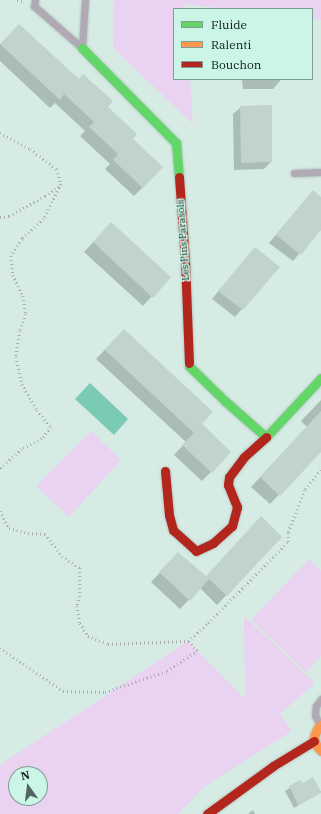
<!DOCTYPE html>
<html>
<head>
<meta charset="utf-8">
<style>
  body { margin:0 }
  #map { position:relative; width:321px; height:814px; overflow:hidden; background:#d5ebe4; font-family:"IBM Plex Serif",serif }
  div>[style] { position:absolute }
  .green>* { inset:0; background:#e9d3f1 }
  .water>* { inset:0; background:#7bcab4 }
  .shadow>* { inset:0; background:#0003 }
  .building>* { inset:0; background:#c0d3cd }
  .path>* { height:2.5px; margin-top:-1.25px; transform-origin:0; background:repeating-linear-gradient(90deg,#aaaeb1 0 1px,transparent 0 4px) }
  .roads { filter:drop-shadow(0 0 1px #b7c8c2) drop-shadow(0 0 1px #b7c8c2) }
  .lane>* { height:7px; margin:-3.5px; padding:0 3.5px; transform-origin:3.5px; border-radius:3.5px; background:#afaab4 }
  .fast>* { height:9px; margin:-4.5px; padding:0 4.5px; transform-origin:4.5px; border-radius:4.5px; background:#63d668 }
  .slow>* { height:9px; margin:-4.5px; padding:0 4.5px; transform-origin:4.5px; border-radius:4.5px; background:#ff974d }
  .jam>* { height:9px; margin:-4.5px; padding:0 4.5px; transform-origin:4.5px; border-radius:4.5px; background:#b3261e }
  span { translate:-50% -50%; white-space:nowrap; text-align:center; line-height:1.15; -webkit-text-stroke:3px #cbf5e7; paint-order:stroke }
  .street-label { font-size:10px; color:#0c1b17 }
  .legend { position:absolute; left:173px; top:8px; width:140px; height:72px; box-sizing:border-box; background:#cbf5e7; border:1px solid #7f9e94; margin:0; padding:5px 7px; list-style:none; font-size:12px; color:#0c1b17 }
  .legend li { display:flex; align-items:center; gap:8px; height:20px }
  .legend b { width:20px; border:1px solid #7f9e94 }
  .north { position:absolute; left:8px; top:766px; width:40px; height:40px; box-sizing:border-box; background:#cbf5e7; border:1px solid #7f9e94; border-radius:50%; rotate:346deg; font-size:11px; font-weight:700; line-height:16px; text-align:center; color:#0c1b17 }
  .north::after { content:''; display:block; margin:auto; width:14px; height:18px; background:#52645f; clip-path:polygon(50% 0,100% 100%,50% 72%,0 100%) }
</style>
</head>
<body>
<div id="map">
  <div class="green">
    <div style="clip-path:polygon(114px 0,321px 0,321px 20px,312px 19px,312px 9px,226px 9px,185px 4px,185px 9px,174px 9px,174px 79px,190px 79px,193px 124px,113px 48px)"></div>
    <div style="clip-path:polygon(91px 431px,121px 460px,69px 517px,36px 486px)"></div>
    <div style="clip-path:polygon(309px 559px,321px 571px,321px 656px,306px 672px,251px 620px)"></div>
    <div style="clip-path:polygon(evenodd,244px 616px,315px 683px,280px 714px,292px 731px,205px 786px,178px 814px,0 814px,0 765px,188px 641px,245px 699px,244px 616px,16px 774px,40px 774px,40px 798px,16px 798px,16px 774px)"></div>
  </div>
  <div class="water">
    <div style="clip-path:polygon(90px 383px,128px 419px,114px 435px,75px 399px)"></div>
  </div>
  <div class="shadow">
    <div style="clip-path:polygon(10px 34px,107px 107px,132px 139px,143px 187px,134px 196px,105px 169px,110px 164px,80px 136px,85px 131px,55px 103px,50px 108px,0 61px,0 45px)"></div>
    <div style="clip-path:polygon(242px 79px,280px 79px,280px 81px,273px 89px,243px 89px)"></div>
    <div style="clip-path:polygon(241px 107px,271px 162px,264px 169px,234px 170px,233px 114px)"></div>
    <div style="clip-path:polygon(321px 198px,321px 228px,293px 261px,269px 243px,306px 199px)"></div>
    <div style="clip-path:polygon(102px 233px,169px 277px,143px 306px,84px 252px)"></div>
    <div style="clip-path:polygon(255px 248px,278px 267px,235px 317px,212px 299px)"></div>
    <div style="clip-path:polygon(115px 339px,230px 452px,202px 481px,174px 455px,186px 442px,96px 359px)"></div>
    <div style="clip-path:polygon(321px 400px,321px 450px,270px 504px,251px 487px,307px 427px,301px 421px)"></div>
    <div style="clip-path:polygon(281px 537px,217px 605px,200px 588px,180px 609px,151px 582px,170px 562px,205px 577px)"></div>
    <div style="clip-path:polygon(313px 778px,321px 792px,294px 808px,285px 791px,300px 781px,301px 785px)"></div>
    <div style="clip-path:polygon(253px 810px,255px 814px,248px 814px)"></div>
  </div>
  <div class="building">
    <div style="clip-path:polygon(19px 24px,79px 79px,83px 74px,113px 101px,108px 107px,137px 134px,133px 139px,163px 167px,143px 188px,113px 160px,118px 154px,89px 127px,94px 122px,64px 94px,60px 100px,0 44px)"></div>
    <div style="clip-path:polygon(272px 105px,272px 162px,241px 163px,240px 106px)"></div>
    <div style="clip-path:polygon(313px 190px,321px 197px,321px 230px,301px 255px,276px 235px)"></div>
    <div style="clip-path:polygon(111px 222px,171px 277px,153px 298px,93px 242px)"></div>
    <div style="clip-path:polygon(255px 247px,280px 267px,243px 310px,218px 291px)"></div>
    <div style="clip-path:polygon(124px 329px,213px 412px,202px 424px,231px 452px,212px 473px,182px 445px,194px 433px,105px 350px)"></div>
    <div style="clip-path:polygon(321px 411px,321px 452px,280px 496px,260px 477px)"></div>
    <div style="clip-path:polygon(261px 516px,282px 537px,227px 596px,209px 579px,190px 601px,159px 572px,178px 552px,206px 576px)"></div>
    <div style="clip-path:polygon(313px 777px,321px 793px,298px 805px,289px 786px,300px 780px,302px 783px)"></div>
  </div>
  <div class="path">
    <div style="left:17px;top:0;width:7px;rotate:16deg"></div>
    <div style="left:0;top:133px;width:34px;rotate:28deg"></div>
    <div style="left:30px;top:149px;width:34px;rotate:37deg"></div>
    <div style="left:57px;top:169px;width:16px;rotate:75deg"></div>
    <div style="left:61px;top:184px;width:39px;rotate:116deg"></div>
    <div style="left:44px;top:219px;width:30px;rotate:138deg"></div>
    <div style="left:22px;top:239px;width:20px;rotate:123deg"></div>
    <div style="left:11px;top:256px;width:19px;rotate:84deg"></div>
    <div style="left:13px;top:275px;width:23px;rotate:65deg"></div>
    <div style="left:23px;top:296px;width:18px;rotate:81deg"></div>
    <div style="left:26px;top:314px;width:18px;rotate:109deg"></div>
    <div style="left:20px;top:331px;width:26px;rotate:99deg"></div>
    <div style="left:16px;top:357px;width:28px;rotate:77deg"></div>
    <div style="left:22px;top:384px;width:30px;rotate:60deg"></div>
    <div style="left:37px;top:410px;width:22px;rotate:51deg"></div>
    <div style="left:51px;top:427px;width:15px;rotate:127deg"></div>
    <div style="left:42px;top:439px;width:22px;rotate:153deg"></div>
    <div style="left:22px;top:449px;width:30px;rotate:138deg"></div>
    <div style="left:0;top:217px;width:9px;rotate:-6deg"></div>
    <div style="left:9px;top:216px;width:41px;rotate:-29.1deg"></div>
    <div style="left:45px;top:196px;width:19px;rotate:-36deg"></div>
    <div style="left:0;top:511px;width:19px;rotate:62deg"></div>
    <div style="left:9px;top:528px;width:20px;rotate:15deg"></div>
    <div style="left:28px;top:533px;width:17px;rotate:3deg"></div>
    <div style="left:45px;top:534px;width:28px;rotate:52deg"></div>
    <div style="left:62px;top:556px;width:22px;rotate:34deg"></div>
    <div style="left:80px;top:568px;width:28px;rotate:90deg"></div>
    <div style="left:80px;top:596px;width:10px;rotate:107deg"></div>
    <div style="left:77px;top:606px;width:17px;rotate:80deg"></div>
    <div style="left:80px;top:623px;width:15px;rotate:58deg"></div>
    <div style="left:88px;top:636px;width:22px;rotate:22deg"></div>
    <div style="left:108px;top:644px;width:80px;rotate:-2.1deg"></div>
    <div style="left:188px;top:641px;width:27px;rotate:-42deg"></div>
    <div style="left:208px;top:623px;width:114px;rotate:-45.4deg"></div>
    <div style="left:288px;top:542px;width:10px;rotate:-90deg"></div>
    <div style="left:288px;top:532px;width:46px;rotate:-68.4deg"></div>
    <div style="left:305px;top:489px;width:26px;rotate:-51deg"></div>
    <div style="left:0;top:648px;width:76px;rotate:34.3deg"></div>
    <div style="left:63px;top:691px;width:42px;rotate:1.4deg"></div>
    <div style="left:105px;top:692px;width:65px;rotate:-18.7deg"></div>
    <div style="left:167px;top:671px;width:36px;rotate:-34deg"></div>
    <div style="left:197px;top:651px;width:13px;rotate:-132deg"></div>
  </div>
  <div class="roads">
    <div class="lane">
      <div style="left:35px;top:0;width:6px;rotate:99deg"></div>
      <div style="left:34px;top:6px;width:64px;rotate:41.2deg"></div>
      <div style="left:82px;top:48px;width:48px;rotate:-86.4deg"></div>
      <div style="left:294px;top:173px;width:27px;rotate:-2deg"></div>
      <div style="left:320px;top:726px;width:12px;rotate:-114deg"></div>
      <div style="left:315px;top:715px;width:9px;rotate:-84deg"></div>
      <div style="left:316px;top:706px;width:9px;rotate:-54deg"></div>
    </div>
    <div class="fast">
      <div style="left:82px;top:48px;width:134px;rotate:45.3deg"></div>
      <div style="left:176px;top:143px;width:34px;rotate:85deg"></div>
      <div style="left:189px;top:363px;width:3px;rotate:90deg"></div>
      <div style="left:189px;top:366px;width:50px;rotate:44.2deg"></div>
      <div style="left:225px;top:401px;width:55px;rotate:41.3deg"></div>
      <div style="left:266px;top:437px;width:81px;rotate:-47deg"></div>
    </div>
    <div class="slow">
      <div style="left:321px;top:725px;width:6px;rotate:135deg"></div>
      <div style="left:317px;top:729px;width:9px;rotate:111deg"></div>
      <div style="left:314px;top:737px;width:8px;rotate:76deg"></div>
      <div style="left:316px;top:745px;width:8px;rotate:50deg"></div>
    </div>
    <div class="jam">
      <div style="left:179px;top:177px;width:83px;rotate:85.9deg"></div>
      <div style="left:185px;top:260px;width:103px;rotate:87.8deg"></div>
      <div style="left:165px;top:471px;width:44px;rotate:84.8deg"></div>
      <div style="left:169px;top:515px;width:16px;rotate:75deg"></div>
      <div style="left:173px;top:530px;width:31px;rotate:42deg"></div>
      <div style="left:196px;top:551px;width:19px;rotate:-25deg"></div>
      <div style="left:213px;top:543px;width:25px;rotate:-42deg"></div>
      <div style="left:232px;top:526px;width:20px;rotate:-75deg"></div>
      <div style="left:237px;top:507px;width:24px;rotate:-112deg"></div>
      <div style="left:228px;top:485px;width:8px;rotate:-83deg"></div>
      <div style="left:229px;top:477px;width:25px;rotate:-53deg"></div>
      <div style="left:244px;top:457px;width:30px;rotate:-42deg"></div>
      <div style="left:207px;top:814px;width:82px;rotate:-36deg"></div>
      <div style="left:273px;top:766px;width:48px;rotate:-31.4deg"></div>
    </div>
  </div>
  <div class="street-label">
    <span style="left:183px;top:240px;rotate:-94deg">Les Pins Parasols</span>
  </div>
  <ul class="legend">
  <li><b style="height:5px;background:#63d668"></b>Fluide</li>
  <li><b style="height:5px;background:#ff974d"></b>Ralenti</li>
  <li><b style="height:5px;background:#b3261e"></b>Bouchon</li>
  </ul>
  <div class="north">N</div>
</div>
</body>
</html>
